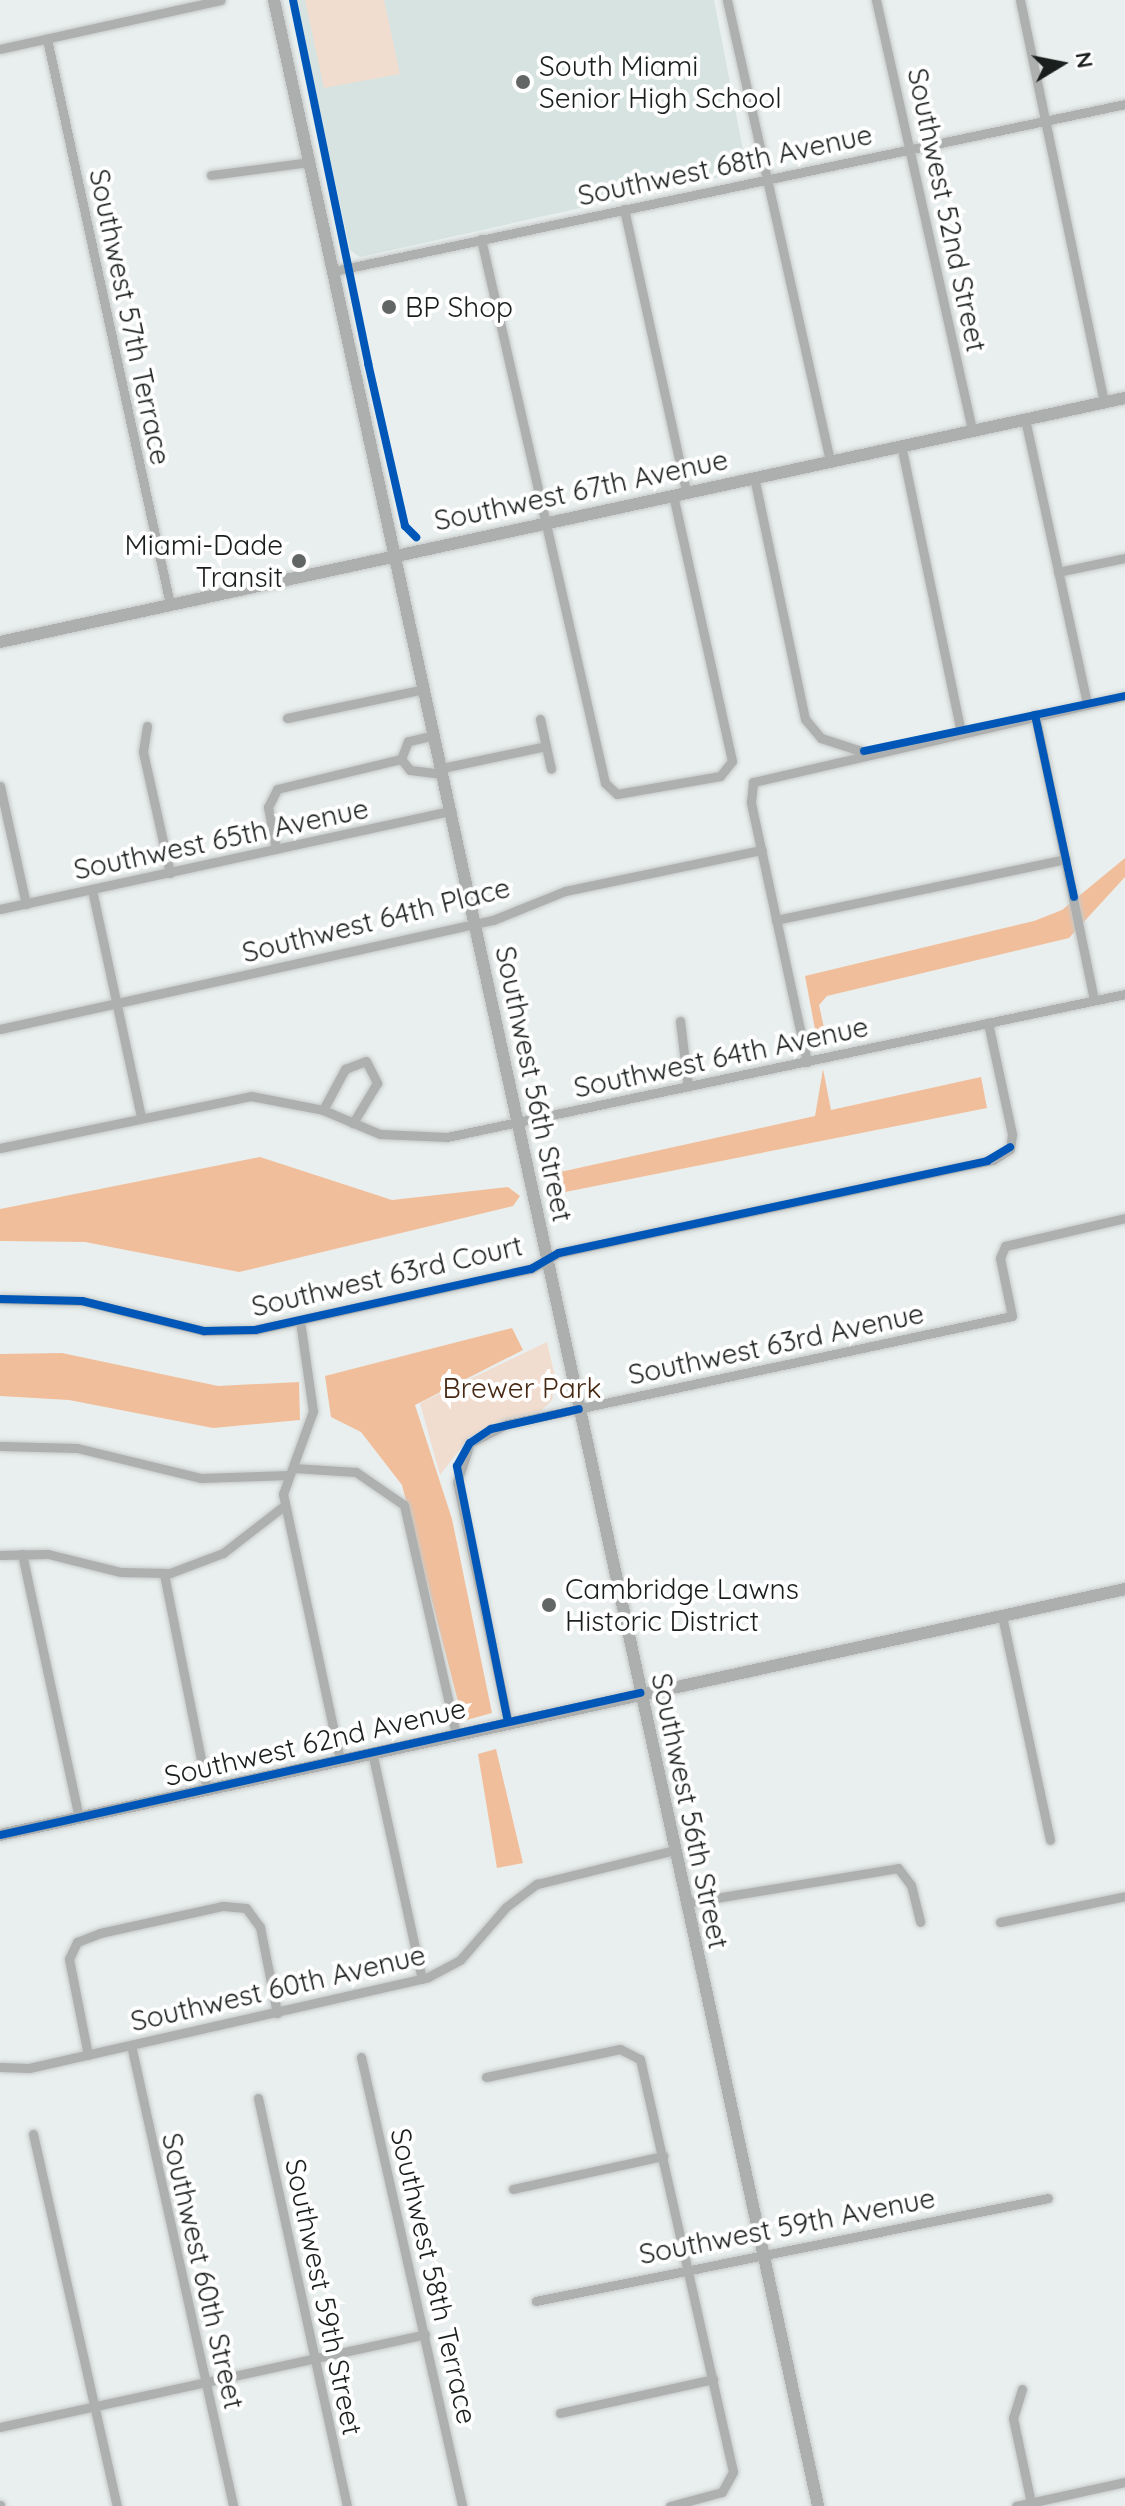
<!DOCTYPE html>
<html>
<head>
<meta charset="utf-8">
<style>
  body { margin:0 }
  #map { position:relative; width:1125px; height:2506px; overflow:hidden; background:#e9efee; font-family:Quicksand,sans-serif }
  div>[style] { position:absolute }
  .built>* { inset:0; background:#d6e3e0 }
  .green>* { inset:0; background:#f1ddcf }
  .water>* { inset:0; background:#f1be9c }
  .roads { filter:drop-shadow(0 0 2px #c5c9c8) drop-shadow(0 0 2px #c5c9c8) }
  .street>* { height:9px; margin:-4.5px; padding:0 4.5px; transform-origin:4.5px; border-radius:4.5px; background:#aeb0af }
  .secondary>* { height:12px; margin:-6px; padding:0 6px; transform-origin:6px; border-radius:6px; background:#adaeae }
  .cycleway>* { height:8px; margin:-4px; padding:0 4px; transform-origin:4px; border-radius:4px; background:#0057b8 }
  .dots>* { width:22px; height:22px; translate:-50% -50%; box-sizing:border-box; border:4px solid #fff; border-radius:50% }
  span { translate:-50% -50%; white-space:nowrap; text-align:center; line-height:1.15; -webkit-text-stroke:8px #fff; paint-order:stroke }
  .poi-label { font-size:28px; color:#1a1e1d }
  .left { translate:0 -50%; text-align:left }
  .right { translate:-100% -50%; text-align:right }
  .street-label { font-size:28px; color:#1a1e1d }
  .park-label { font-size:28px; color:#462813 }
  .north { position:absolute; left:1021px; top:24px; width:80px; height:80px; -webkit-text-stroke:6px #fff; paint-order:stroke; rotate:80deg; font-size:22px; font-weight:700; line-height:32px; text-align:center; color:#1a1e1d }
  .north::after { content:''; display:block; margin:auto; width:28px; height:36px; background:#1a1e1d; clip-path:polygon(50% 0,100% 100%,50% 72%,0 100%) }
</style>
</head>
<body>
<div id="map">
  <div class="built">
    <div style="clip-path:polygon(296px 0,714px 0,747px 171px,360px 257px,350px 250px)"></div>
  </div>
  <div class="green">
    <div style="clip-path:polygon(305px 0,384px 0,400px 74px,324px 88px)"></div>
    <div style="clip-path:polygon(547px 1342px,556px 1381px,552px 1400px,538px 1414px,470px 1436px,440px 1475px,420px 1403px)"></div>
  </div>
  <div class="water">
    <div style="clip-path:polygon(1125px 858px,1125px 877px,1069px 938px,827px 996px,819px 1005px,827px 1042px,818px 1045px,805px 976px,1034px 921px,1062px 910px)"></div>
    <div style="clip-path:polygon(823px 1069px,831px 1110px,981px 1077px,987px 1108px,555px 1194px,546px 1190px,551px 1174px,815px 1116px)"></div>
    <div style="clip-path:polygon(260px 1157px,392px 1200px,508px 1187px,520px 1196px,513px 1206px,239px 1272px,85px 1242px,0 1241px,0 1209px)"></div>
    <div style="clip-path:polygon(512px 1328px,523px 1350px,415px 1405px,452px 1519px,492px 1713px,463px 1721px,402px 1485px,361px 1432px,331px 1417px,325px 1376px)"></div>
    <div style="clip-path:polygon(62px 1353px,218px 1386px,299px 1382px,300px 1420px,213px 1428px,69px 1400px,0 1396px,0 1354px)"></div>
    <div style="clip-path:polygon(496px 1749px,523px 1863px,497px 1868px,478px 1754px)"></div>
  </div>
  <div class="roads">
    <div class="street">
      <div style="left:727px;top:0;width:471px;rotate:77.4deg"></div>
      <div style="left:876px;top:0;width:441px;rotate:77.4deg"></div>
      <div style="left:1020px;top:0;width:411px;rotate:78.2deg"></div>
      <div style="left:47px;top:39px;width:578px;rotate:77.72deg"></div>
      <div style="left:0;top:49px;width:226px;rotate:-12.5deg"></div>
      <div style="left:211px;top:175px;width:100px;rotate:-7.5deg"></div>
      <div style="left:624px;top:209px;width:289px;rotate:77.6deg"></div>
      <div style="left:481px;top:239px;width:558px;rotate:77.16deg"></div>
      <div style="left:605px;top:783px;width:16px;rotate:43deg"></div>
      <div style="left:617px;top:794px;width:105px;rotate:-9.9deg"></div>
      <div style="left:720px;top:776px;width:19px;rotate:-51deg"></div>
      <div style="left:732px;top:761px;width:273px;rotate:-102.5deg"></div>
      <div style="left:334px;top:271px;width:808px;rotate:-11.92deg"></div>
      <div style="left:1025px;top:419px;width:292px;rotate:77.7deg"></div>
      <div style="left:901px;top:445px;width:292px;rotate:78.2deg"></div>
      <div style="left:754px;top:477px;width:247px;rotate:78.1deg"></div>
      <div style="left:805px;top:719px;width:25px;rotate:50deg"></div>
      <div style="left:821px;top:738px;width:42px;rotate:18deg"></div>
      <div style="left:1058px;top:572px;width:68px;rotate:-11.8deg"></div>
      <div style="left:1035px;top:715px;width:291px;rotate:78.3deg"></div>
      <div style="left:287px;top:718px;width:141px;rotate:-11.9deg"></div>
      <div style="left:540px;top:719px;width:51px;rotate:77.6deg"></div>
      <div style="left:147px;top:726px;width:26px;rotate:99deg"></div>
      <div style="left:143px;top:752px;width:124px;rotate:77.4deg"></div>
      <div style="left:435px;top:735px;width:28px;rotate:167deg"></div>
      <div style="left:408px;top:741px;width:19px;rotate:111deg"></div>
      <div style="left:401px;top:759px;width:14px;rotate:51deg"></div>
      <div style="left:410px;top:770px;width:33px;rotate:7deg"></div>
      <div style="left:442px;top:768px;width:106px;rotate:-11.9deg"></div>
      <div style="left:0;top:786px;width:121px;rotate:77.6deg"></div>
      <div style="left:276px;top:849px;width:43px;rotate:-100.8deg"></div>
      <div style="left:268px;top:807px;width:20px;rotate:-63deg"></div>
      <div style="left:277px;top:789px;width:128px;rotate:-13.6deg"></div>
      <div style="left:92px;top:890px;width:232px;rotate:77.8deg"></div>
      <div style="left:0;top:909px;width:462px;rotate:-12.3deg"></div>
      <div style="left:776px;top:920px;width:296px;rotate:-11.9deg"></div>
      <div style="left:680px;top:1021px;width:66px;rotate:83.1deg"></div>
      <div style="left:0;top:1029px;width:505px;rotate:-12.47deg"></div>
      <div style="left:493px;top:920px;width:78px;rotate:-21.9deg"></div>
      <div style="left:565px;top:891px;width:201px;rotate:-11.8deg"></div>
      <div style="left:807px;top:1062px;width:266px;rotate:-102.2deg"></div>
      <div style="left:751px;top:802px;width:20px;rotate:-84deg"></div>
      <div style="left:753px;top:782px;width:382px;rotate:-13deg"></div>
      <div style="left:323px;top:1110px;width:47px;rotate:-61.8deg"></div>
      <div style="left:345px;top:1069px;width:22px;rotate:-21deg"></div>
      <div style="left:366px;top:1061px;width:25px;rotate:63deg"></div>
      <div style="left:377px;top:1083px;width:47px;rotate:121deg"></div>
      <div style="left:0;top:1148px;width:256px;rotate:-11.7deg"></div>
      <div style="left:251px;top:1096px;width:73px;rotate:11deg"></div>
      <div style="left:323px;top:1110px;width:62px;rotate:22.8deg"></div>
      <div style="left:380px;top:1134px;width:67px;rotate:2.6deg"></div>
      <div style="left:447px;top:1137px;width:693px;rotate:-11.91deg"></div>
      <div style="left:0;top:1299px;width:82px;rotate:1.4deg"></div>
      <div style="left:82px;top:1301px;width:126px;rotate:13.8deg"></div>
      <div style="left:204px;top:1331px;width:51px;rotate:-1.1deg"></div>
      <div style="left:255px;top:1330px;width:283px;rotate:-12.5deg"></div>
      <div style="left:531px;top:1269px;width:32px;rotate:-30deg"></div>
      <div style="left:559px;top:1253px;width:444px;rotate:-12.1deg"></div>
      <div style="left:993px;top:1160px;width:20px;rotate:-33deg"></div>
      <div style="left:1010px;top:1149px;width:15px;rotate:-82deg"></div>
      <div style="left:1012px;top:1134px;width:114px;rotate:-102.2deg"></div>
      <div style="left:300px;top:1321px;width:91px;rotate:81.8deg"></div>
      <div style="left:313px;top:1411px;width:88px;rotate:109.9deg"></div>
      <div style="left:283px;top:1494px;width:271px;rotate:77.9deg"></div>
      <div style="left:0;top:1446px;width:77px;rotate:1.5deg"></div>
      <div style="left:77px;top:1448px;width:128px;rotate:13.6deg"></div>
      <div style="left:201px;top:1478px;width:88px;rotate:-2deg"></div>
      <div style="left:294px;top:1468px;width:62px;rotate:3.7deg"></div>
      <div style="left:356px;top:1472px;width:58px;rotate:34.5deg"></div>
      <div style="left:404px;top:1505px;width:235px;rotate:77.2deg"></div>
      <div style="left:22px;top:1554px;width:269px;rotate:77.8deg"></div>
      <div style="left:0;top:1555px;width:48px;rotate:-1.2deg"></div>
      <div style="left:48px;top:1554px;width:75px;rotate:13.9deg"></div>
      <div style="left:121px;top:1572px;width:49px;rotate:1.2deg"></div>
      <div style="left:170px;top:1573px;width:57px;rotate:-20.7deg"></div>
      <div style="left:223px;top:1553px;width:78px;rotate:-37.7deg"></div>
      <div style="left:164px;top:1574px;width:219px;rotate:78.7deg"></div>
      <div style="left:1002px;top:1616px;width:229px;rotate:77.9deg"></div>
      <div style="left:508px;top:1722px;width:245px;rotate:-102deg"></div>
      <div style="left:457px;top:1482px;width:41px;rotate:-71.6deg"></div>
      <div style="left:470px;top:1443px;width:42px;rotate:-27.2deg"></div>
      <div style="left:507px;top:1424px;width:516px;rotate:-12.07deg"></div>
      <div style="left:1012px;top:1316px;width:59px;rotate:-101.7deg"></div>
      <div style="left:1000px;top:1258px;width:13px;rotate:-67deg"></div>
      <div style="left:1005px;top:1246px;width:123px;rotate:-13.1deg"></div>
      <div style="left:372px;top:1752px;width:232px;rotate:77.6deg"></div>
      <div style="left:685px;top:1903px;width:216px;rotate:-9.3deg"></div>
      <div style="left:898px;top:1868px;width:21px;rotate:53deg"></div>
      <div style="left:911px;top:1885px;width:38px;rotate:76deg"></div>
      <div style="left:1000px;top:1922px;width:128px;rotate:-11.7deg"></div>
      <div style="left:131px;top:2045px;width:472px;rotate:77.5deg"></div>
      <div style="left:88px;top:2055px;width:98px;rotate:-101.2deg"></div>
      <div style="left:69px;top:1959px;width:19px;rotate:-65deg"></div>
      <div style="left:77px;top:1942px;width:25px;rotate:-21deg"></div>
      <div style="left:100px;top:1933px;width:126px;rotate:-12.4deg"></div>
      <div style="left:223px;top:1906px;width:23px;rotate:5deg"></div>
      <div style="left:246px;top:1908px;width:24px;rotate:54deg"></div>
      <div style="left:260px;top:1927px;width:88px;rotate:78.8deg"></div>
      <div style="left:361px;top:2057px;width:460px;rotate:77.3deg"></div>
      <div style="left:0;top:2067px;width:29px;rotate:2deg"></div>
      <div style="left:29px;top:2068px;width:409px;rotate:-12.8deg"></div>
      <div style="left:428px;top:1977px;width:36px;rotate:-28deg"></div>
      <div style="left:460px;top:1960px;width:70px;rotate:-49deg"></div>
      <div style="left:506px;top:1907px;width:39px;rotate:-37deg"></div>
      <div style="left:537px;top:1884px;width:141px;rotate:-13.9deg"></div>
      <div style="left:486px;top:2077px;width:137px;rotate:-11.8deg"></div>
      <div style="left:620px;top:2049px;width:22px;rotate:27deg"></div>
      <div style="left:640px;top:2059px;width:423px;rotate:77.3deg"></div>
      <div style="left:733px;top:2472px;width:23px;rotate:119deg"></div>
      <div style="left:722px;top:2492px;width:54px;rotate:164.9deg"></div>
      <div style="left:258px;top:2098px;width:418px;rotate:77.7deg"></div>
      <div style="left:33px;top:2134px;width:381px;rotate:77.3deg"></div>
      <div style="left:513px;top:2189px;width:154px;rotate:-12.4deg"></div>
      <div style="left:536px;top:2301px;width:522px;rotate:-11.37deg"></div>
      <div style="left:1022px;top:2389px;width:30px;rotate:107deg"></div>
      <div style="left:1013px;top:2418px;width:87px;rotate:78deg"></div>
      <div style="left:560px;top:2413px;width:157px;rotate:-12.5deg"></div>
      <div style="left:0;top:2427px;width:435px;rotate:-12.3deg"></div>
      <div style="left:0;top:2505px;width:1px;rotate:90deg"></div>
      <div style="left:1016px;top:2506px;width:112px;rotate:-12.4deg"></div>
    </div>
    <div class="secondary">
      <div style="left:274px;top:0;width:2564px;rotate:77.75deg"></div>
      <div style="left:0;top:642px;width:1151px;rotate:-12.24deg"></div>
      <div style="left:0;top:1835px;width:1152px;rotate:-12.33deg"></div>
    </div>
  </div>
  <div class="cycleway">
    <div style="left:293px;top:0;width:371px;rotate:78.3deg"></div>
    <div style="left:368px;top:363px;width:167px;rotate:77.2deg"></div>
    <div style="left:405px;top:526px;width:16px;rotate:45deg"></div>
    <div style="left:1035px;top:715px;width:186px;rotate:77.9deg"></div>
    <div style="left:864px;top:751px;width:267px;rotate:-11.9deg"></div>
    <div style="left:0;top:1299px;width:82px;rotate:1.4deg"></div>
    <div style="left:82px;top:1301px;width:126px;rotate:13.8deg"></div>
    <div style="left:204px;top:1331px;width:51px;rotate:-1.1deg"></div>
    <div style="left:255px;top:1330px;width:283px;rotate:-12.5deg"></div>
    <div style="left:531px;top:1269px;width:32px;rotate:-30deg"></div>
    <div style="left:559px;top:1253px;width:438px;rotate:-12.1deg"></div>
    <div style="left:987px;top:1161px;width:27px;rotate:-31deg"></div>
    <div style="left:508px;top:1722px;width:261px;rotate:-101.3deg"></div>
    <div style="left:457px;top:1466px;width:26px;rotate:-61deg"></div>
    <div style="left:470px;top:1443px;width:25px;rotate:-34deg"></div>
    <div style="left:491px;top:1429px;width:90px;rotate:-12.8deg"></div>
    <div style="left:0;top:1835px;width:656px;rotate:-12.51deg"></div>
  </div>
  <div class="dots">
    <div style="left:523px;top:82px;background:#626766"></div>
    <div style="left:389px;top:307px;background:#626766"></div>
    <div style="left:299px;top:561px;background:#626766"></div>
    <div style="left:549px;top:1605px;background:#626766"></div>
  </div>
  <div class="poi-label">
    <span class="left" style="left:539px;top:82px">South Miami<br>Senior High School</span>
    <span class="left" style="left:405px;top:307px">BP Shop</span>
    <span class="right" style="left:283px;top:561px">Miami-Dade<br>Transit</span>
    <span class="left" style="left:565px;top:1605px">Cambridge Lawns<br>Historic District</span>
  </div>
  <div class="street-label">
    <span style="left:725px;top:165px;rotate:-12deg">Southwest 68th Avenue</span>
    <span style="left:947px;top:210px;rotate:78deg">Southwest 52nd Street</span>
    <span style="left:130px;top:317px;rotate:78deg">Southwest 57th Terrace</span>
    <span style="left:581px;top:490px;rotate:-12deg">Southwest 67th Avenue</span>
    <span style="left:221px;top:839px;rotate:-12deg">Southwest 65th Avenue</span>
    <span style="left:376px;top:920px;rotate:-14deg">Southwest 64th Place</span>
    <span style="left:721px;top:1057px;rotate:-12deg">Southwest 64th Avenue</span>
    <span style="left:534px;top:1084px;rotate:78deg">Southwest 56th Street</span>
    <span style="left:387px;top:1276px;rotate:-13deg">Southwest 63rd Court</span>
    <span style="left:776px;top:1344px;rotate:-12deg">Southwest 63rd Avenue</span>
    <span style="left:315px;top:1742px;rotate:-13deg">Southwest 62nd Avenue</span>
    <span style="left:690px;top:1811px;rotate:78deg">Southwest 56th Street</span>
    <span style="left:278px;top:1988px;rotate:-13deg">Southwest 60th Avenue</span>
    <span style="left:787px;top:2226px;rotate:-11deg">Southwest 59th Avenue</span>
    <span style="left:203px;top:2271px;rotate:77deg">Southwest 60th Street</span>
    <span style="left:434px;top:2276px;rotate:77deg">Southwest 58th Terrace</span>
    <span style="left:324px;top:2297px;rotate:78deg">Southwest 59th Street</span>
  </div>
  <div class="park-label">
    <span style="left:522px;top:1388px">Brewer Park</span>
  </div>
  <div class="north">N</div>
</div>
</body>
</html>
